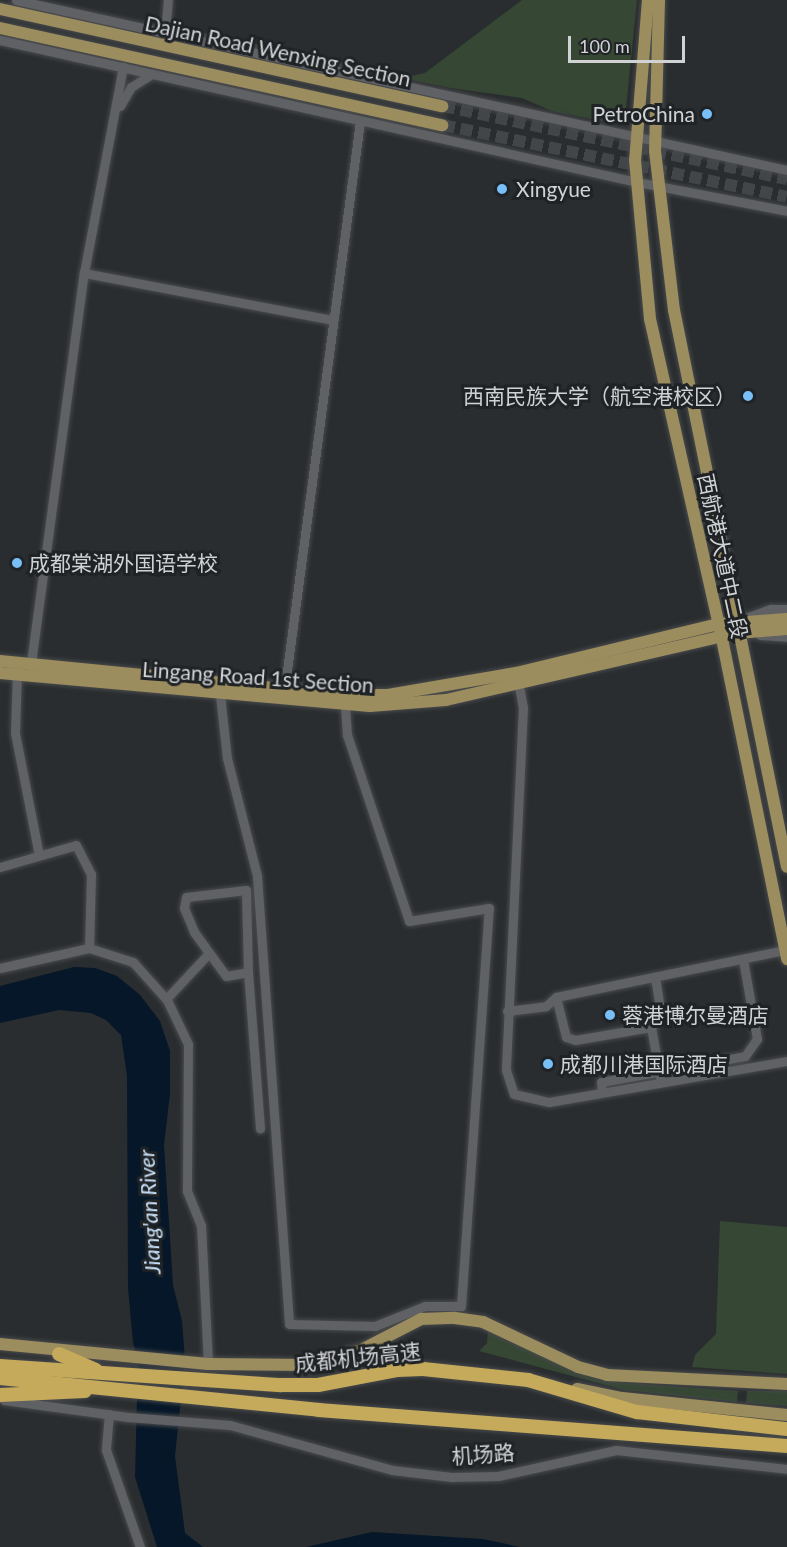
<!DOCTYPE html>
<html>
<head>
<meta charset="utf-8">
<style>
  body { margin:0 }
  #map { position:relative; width:787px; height:1547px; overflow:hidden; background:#2a2d2f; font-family:Lato,"Noto Sans SC",sans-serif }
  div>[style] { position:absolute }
  .green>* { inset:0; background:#364734 }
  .water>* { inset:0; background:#051728 }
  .major-tunnel>* { height:12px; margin-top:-6px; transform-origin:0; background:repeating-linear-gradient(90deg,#434648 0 12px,transparent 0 18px) }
  .roads { filter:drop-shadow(0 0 2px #484a4c) drop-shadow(0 0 2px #484a4c) }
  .minor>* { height:9px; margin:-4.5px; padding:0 4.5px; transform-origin:4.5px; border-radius:4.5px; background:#5f6164 }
  .major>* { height:12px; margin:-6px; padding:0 6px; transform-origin:6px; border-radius:6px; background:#9c8d5e }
  .highway>* { height:14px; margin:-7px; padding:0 7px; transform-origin:7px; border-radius:7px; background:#c4aa5a }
  .dots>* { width:16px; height:16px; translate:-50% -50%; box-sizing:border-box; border:3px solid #202326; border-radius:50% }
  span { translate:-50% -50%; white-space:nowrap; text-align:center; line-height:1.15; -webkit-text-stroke:6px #202326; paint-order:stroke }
  .street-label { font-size:21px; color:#d0d2d4 }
  .poi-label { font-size:21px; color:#d0d2d4 }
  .right { translate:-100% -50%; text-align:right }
  .left { translate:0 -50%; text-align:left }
  .water-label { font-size:22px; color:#cae3fc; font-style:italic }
  .scale { position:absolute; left:568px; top:36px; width:117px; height:27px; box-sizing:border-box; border:3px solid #d0d2d4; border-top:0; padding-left:8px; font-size:18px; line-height:21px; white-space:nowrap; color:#d0d2d4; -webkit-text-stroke:4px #202326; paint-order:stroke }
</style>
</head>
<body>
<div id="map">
  <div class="green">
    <div style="clip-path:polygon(522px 0,637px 0,625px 118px,617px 124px,552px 111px,522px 98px,451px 88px,181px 33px,180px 28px,411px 76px,425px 73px)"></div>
    <div style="clip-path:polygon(720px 1221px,787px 1227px,787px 1374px,692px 1367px,695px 1355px,716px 1334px)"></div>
    <div style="clip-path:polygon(488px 1329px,579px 1371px,613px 1382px,738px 1391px,737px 1402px,624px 1390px,479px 1351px,487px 1343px)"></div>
    <div style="clip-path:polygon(747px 1391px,787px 1391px,787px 1406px,746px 1403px)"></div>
  </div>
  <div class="water">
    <div style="clip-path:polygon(74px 967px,95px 968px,117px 976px,140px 995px,160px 1021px,170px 1051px,170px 1094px,164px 1145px,173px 1285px,182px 1321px,185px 1360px,175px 1456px,185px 1533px,203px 1547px,157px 1547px,135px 1477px,138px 1358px,133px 1343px,128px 1288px,127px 1076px,121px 1035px,106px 1020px,91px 1013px,59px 1010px,0 1023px,0 986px)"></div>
    <div style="clip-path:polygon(372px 1532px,483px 1539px,520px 1547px,306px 1547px)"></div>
  </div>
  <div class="major-tunnel">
    <div style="left:443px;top:106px;width:352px;rotate:12deg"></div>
    <div style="left:443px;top:125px;width:351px;rotate:11.8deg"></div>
  </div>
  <div class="roads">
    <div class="minor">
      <div style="left:16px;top:0;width:790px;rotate:12.43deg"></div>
      <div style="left:165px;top:33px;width:33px;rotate:-85deg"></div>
      <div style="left:0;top:40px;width:653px;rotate:12.57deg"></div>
      <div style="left:637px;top:182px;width:153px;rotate:10.9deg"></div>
      <div style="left:120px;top:106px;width:22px;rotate:-60deg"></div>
      <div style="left:131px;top:87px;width:25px;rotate:-32deg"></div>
      <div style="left:84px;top:273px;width:252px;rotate:10.7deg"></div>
      <div style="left:740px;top:620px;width:33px;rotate:-20deg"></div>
      <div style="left:771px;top:609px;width:16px"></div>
      <div style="left:760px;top:635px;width:27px;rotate:4deg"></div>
      <div style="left:31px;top:663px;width:394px;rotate:-82.3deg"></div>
      <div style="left:84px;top:273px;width:210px;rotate:-79.3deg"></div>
      <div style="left:17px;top:670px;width:63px;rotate:91.8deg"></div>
      <div style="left:15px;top:733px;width:124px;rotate:78.9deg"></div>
      <div style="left:518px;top:680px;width:27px;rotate:80deg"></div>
      <div style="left:523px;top:707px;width:363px;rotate:92.7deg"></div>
      <div style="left:506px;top:1070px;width:25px;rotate:72deg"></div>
      <div style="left:514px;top:1094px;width:36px;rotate:13deg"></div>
      <div style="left:549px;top:1102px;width:242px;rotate:-9.8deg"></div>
      <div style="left:284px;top:693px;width:577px;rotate:-82.43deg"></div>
      <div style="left:220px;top:695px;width:63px;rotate:83.7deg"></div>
      <div style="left:227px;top:758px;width:122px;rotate:75.7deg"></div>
      <div style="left:257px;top:876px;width:449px;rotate:85.9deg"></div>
      <div style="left:289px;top:1324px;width:86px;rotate:1.3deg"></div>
      <div style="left:375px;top:1326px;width:54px;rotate:-21.8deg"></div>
      <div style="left:425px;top:1306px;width:36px"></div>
      <div style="left:461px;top:1306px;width:399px;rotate:-86deg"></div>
      <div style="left:489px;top:908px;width:81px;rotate:170.8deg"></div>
      <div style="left:409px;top:921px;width:196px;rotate:-108.4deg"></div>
      <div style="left:347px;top:735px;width:29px;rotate:-94deg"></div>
      <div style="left:0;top:867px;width:79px;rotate:-16.1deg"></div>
      <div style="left:76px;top:845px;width:33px;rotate:63deg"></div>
      <div style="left:91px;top:874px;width:74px;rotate:91.5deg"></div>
      <div style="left:0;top:968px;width:91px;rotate:-12.7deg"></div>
      <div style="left:89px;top:948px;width:46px;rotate:17.7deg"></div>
      <div style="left:133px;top:962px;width:51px;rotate:48.2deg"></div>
      <div style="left:167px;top:1000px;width:49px;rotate:64.5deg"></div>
      <div style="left:188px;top:1044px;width:147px;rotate:90.4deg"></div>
      <div style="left:187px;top:1191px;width:37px;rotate:68deg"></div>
      <div style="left:201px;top:1225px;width:139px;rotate:87.1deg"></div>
      <div style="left:248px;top:972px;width:82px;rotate:-91.4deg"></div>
      <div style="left:246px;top:890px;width:60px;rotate:173.3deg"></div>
      <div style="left:186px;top:897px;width:11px;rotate:100deg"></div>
      <div style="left:184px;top:908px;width:26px;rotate:67deg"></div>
      <div style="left:194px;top:932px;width:54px;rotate:54deg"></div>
      <div style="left:226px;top:976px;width:22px;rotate:-10deg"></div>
      <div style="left:248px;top:972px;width:157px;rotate:85.6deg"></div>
      <div style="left:655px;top:977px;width:39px;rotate:81deg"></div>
      <div style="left:661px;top:1016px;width:15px;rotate:132deg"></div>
      <div style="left:651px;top:1027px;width:51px;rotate:79.8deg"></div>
      <div style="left:556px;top:997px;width:41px;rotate:76deg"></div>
      <div style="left:566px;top:1037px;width:9px;rotate:18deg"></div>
      <div style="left:575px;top:1040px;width:77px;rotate:-9.7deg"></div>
      <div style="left:166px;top:999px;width:63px;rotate:-46.9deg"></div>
      <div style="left:507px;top:1011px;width:39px;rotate:-7deg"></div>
      <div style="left:546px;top:1006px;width:13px;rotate:-42deg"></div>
      <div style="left:556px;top:997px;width:234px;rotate:-11.6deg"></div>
      <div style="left:602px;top:1092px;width:10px;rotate:-96deg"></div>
      <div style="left:601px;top:1082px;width:146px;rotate:-10.2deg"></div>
      <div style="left:745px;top:1056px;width:21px;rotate:-55deg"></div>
      <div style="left:757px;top:1039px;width:80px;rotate:-100deg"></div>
      <div style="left:4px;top:1400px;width:125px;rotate:7.8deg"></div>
      <div style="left:128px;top:1417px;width:102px;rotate:4.5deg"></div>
      <div style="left:230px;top:1425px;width:168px;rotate:15.5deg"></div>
      <div style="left:392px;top:1470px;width:60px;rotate:6.7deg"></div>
      <div style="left:452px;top:1477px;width:46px;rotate:-1.2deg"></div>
      <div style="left:498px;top:1476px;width:121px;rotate:-12.4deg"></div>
      <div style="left:616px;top:1450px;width:172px;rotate:6.3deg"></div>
      <div style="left:109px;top:1414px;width:36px;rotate:95deg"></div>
      <div style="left:106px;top:1450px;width:103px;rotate:70.7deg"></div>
    </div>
    <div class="major">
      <div style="left:648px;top:0;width:161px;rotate:94.6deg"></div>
      <div style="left:635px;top:160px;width:160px;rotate:84.6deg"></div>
      <div style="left:650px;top:319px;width:313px;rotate:77.3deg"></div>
      <div style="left:719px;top:624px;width:342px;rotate:78.5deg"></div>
      <div style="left:659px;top:0;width:151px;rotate:91.5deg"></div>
      <div style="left:655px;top:151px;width:160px;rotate:83.2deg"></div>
      <div style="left:674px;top:310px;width:568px;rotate:78.53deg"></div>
      <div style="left:0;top:9px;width:453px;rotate:12.4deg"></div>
      <div style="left:0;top:28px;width:453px;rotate:12.4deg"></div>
      <div style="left:0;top:661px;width:347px;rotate:5.6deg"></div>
      <div style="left:345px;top:695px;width:43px"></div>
      <div style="left:388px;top:695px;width:130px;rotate:-9.8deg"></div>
      <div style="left:516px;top:673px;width:209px;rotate:-13.6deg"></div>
      <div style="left:719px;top:624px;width:68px;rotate:-4.2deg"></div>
      <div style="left:0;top:673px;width:371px;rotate:5.1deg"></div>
      <div style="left:370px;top:706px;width:76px;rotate:-4.5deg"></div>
      <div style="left:446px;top:700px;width:299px;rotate:-13deg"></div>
      <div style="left:737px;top:633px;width:50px;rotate:-4.6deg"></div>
      <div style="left:0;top:1344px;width:209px;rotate:5.5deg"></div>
      <div style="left:208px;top:1364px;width:99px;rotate:0.6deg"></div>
      <div style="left:307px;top:1365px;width:56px;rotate:-15.5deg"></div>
      <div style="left:361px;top:1350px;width:68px;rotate:-27.3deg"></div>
      <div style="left:421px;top:1319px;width:34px;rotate:-2deg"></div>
      <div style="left:455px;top:1318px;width:28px;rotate:8deg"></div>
      <div style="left:483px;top:1322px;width:105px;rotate:25.3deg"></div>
      <div style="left:578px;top:1367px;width:30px;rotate:15deg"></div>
      <div style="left:607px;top:1375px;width:180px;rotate:2.9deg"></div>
      <div style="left:577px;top:1389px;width:46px;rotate:11.3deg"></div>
      <div style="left:622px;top:1398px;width:166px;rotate:5.9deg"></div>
    </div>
    <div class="highway">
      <div style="left:59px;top:1354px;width:40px;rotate:23.4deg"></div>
      <div style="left:0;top:1366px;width:282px;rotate:3.9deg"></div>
      <div style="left:281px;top:1385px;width:37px"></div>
      <div style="left:318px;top:1385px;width:80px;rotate:-10.8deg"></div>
      <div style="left:397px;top:1370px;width:26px;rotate:-2deg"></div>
      <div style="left:423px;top:1369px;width:106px;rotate:6deg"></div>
      <div style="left:528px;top:1380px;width:114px;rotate:16.4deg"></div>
      <div style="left:637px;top:1412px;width:151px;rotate:6.5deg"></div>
      <div style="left:0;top:1378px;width:321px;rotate:5.7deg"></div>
      <div style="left:319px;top:1410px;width:469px;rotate:4.4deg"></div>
      <div style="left:0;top:1395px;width:85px;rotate:-2.7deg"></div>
    </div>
  </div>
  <div class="dots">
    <div style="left:707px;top:114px;background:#78bff7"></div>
    <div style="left:502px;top:189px;background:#78bff7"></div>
    <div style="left:748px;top:396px;background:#78bff7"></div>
    <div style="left:17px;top:563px;background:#78bff7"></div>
    <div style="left:610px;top:1015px;background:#78bff7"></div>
    <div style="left:548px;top:1064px;background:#78bff7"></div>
  </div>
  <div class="street-label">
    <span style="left:278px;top:51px;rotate:12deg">Dajian Road Wenxing Section</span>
    <span style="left:723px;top:556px;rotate:78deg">西航港大道中二段</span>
    <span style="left:258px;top:677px;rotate:4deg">Lingang Road 1st Section</span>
    <span style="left:358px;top:1357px;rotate:-6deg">成都机场高速</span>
    <span style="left:483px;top:1454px;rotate:-4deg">机场路</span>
  </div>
  <div class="poi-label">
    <span class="right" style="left:695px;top:114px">PetroChina</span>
    <span class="left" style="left:516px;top:189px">Xingyue</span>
    <span class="right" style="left:736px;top:396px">西南民族大学（航空港校区）</span>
    <span class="left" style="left:29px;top:563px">成都棠湖外国语学校</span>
    <span class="left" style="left:622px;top:1015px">蓉港博尔曼酒店</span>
    <span class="left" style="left:560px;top:1064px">成都川港国际酒店</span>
  </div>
  <div class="water-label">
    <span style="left:149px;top:1212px;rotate:-93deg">Jiang'an River</span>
  </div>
  <div class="scale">100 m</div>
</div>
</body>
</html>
